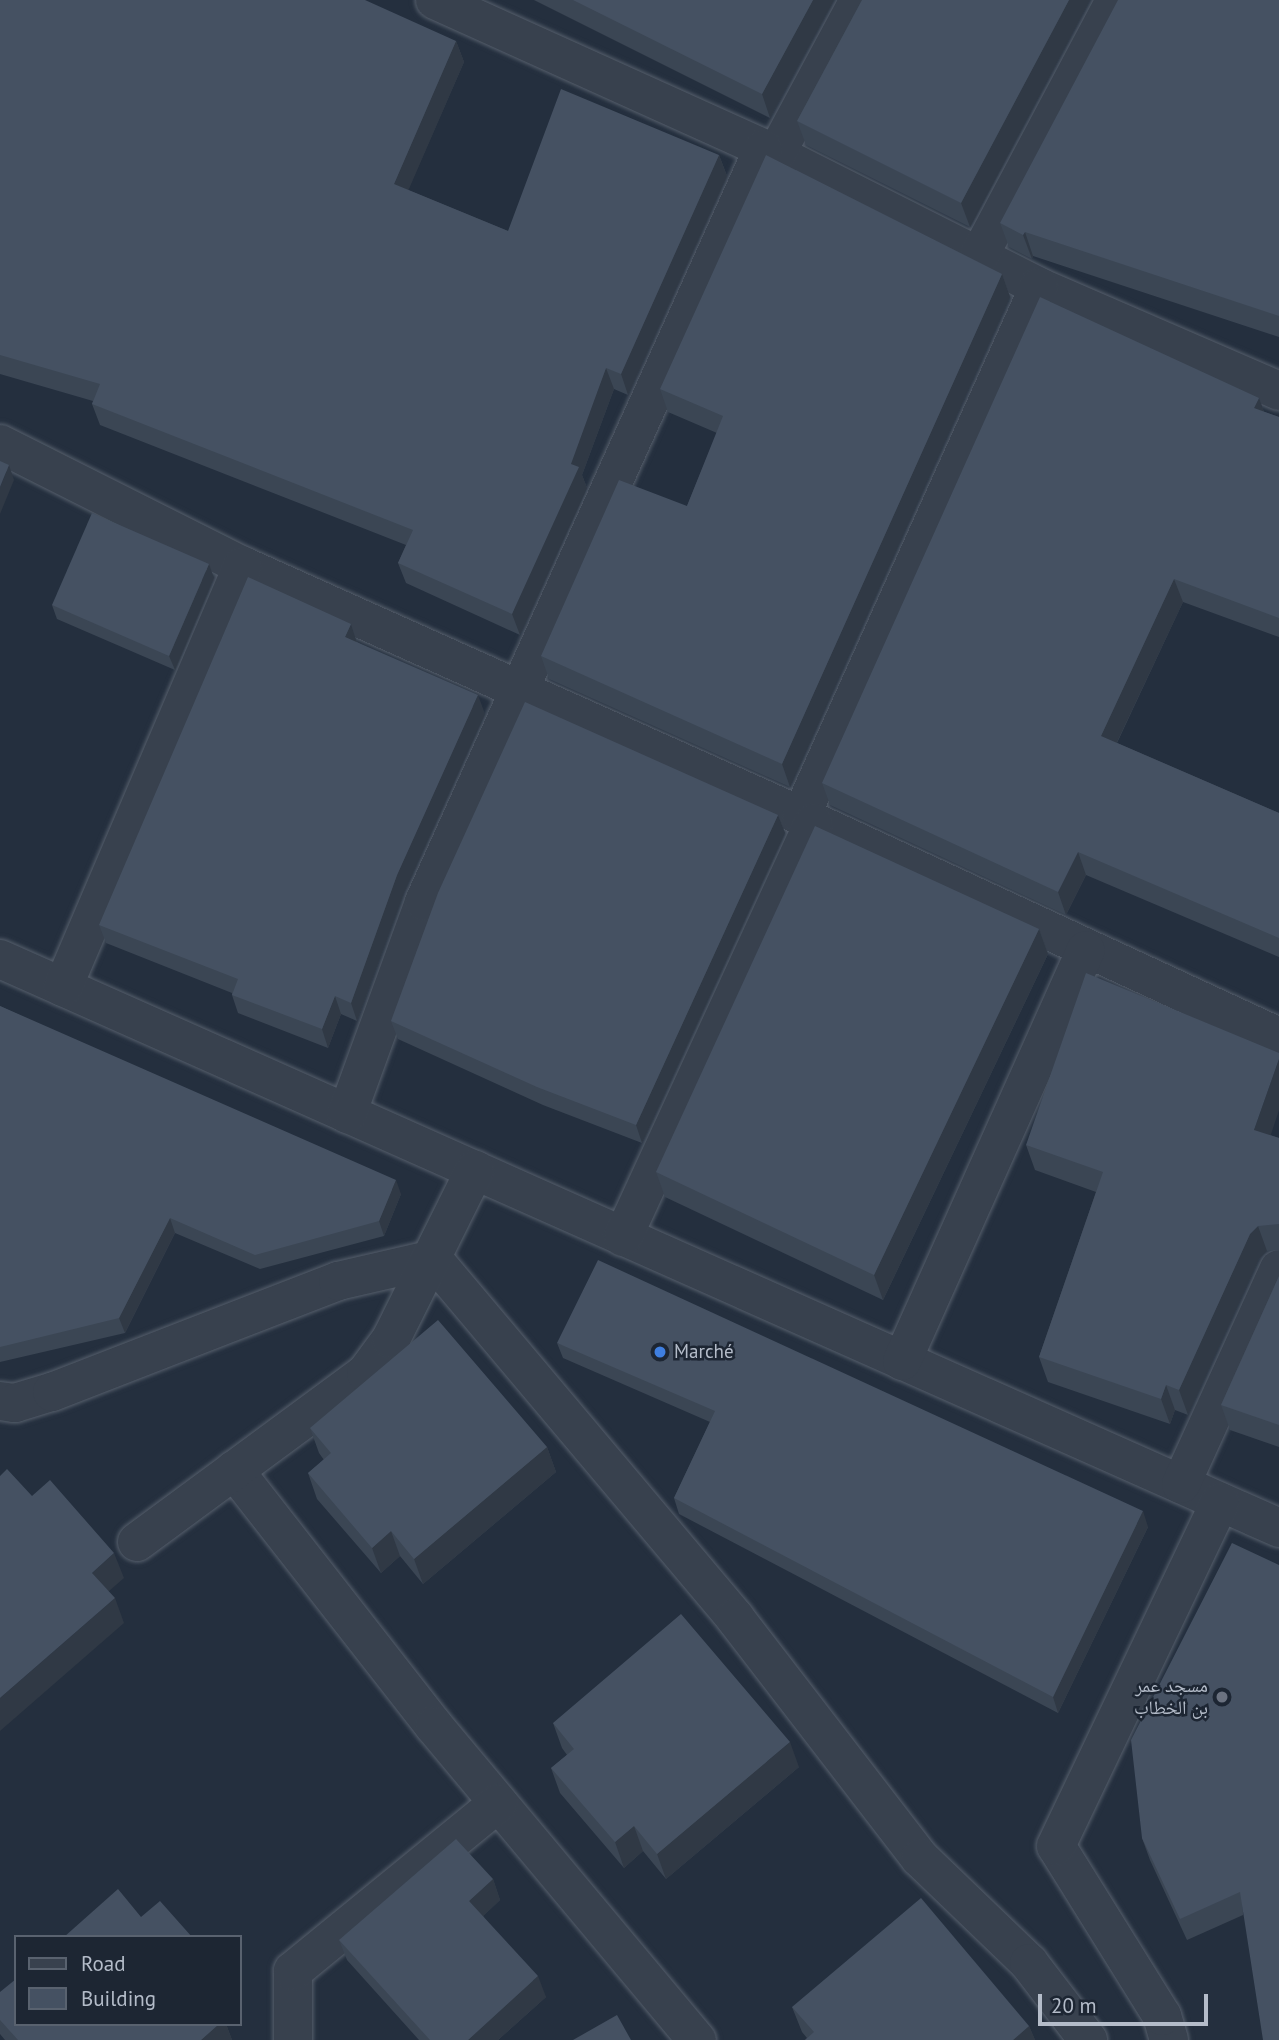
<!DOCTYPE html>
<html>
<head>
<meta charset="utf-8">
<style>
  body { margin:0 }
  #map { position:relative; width:1279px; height:2040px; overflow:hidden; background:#242f3e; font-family:"PT Sans","Noto Naskh Arabic",sans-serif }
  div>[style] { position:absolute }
  .roads { filter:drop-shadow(0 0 2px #565f6c) drop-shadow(0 0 2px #565f6c) }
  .minor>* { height:38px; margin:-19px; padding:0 19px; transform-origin:19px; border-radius:19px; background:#38414e }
  .wall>* { inset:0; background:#3b4654 }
  .shaded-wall>* { inset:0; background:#303945 }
  .building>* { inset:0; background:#455162 }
  .dots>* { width:19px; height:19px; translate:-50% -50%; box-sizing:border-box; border:4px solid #1d2633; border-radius:50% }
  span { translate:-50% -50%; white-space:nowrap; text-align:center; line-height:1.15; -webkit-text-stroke:5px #1d2633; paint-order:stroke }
  .poi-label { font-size:19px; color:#b4bcc9 }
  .left { translate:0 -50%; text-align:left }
  .right { translate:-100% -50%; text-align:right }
  .legend { position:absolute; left:14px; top:1935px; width:228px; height:91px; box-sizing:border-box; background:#1d2633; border:2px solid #59626f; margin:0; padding:9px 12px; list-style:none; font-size:21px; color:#b4bcc9 }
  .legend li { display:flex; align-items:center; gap:14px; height:35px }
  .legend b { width:35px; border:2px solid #59626f }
  .scale { position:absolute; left:1038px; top:1994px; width:170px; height:32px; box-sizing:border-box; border:4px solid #b4bcc9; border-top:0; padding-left:9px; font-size:21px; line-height:24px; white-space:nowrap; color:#b4bcc9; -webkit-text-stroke:5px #1d2633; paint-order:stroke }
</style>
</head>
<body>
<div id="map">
  <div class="roads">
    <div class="minor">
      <div style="left:435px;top:0;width:374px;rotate:24.3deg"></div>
      <div style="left:776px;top:154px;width:295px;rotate:26.8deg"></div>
      <div style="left:1039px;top:287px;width:262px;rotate:23.4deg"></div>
      <div style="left:776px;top:154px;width:175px;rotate:-61.7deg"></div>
      <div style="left:978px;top:258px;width:292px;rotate:-62deg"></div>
      <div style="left:0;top:444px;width:272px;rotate:26.7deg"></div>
      <div style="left:243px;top:566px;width:611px;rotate:24.13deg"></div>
      <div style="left:801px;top:816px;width:527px;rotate:24.81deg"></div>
      <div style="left:801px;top:816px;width:580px;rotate:-65.78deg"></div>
      <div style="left:0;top:959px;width:1400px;rotate:23.98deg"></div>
      <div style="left:63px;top:987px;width:458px;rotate:-66.9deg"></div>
      <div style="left:347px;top:1114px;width:226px;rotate:-70deg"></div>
      <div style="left:424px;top:902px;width:826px;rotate:-65.76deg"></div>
      <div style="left:623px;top:1237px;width:456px;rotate:-65.3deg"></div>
      <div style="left:902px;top:1361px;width:450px;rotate:-65.9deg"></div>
      <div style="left:0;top:1401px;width:15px;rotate:8deg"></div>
      <div style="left:15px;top:1403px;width:39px;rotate:-17deg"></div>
      <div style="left:52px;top:1392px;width:307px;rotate:-21.2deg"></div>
      <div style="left:338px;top:1281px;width:98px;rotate:-13deg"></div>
      <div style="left:433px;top:1259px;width:469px;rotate:49.9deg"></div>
      <div style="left:735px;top:1618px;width:303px;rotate:52.4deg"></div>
      <div style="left:920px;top:1858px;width:151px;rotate:43.9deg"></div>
      <div style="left:1029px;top:1963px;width:97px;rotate:52.5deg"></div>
      <div style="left:234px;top:1470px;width:325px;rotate:52deg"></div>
      <div style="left:434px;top:1726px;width:410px;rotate:50.1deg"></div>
      <div style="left:1181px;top:1484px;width:236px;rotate:-65.5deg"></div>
      <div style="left:137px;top:1542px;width:285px;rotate:-36.4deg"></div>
      <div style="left:366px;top:1373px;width:42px;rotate:-53.7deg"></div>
      <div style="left:391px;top:1339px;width:189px;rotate:-63.6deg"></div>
      <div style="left:293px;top:2040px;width:69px;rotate:-90deg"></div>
      <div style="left:293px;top:1971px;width:265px;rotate:-39.3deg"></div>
      <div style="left:1169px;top:2040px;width:25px;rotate:-106deg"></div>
      <div style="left:1162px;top:2016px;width:200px;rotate:-121.9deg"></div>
      <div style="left:1056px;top:1846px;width:381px;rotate:-64.5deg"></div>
    </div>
  </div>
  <div class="wall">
    <div style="clip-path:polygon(0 0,456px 41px,464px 62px,408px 190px,508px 231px,719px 155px,727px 176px,628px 395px,614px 389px,582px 475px,587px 488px,520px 635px,406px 583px,398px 563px,406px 545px,100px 425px,92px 404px,93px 401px,0 374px)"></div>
    <div style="clip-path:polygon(534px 0,834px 0,770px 118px)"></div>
    <div style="clip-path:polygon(862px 0,1090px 0,970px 227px,806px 145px,797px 121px)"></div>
    <div style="clip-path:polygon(1279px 0,1279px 337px,1033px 256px,1032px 259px,1009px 247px,1000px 223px)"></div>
    <div style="clip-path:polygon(1002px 274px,1010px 297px,790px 787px,549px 679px,541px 656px,687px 506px,717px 433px,668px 412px,660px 389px)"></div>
    <div style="clip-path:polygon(1259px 398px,1264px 412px,1279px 417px,1279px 637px,1183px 602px,1117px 743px,1279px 813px,1279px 957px,1086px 875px,1066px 915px,830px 805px,822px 783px)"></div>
    <div style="clip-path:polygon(214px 578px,175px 670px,57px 619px,52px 605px)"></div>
    <div style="clip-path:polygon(351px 624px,357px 642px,485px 714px,404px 893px,357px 1021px,341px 1014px,328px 1048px,238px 1013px,232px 995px,232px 993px,106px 943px,99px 925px)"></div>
    <div style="clip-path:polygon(778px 815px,785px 833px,642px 1143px,543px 1105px,398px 1039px,391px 1021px)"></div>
    <div style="clip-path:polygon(1039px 929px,1048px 954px,883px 1300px,665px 1197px,656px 1172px)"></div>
    <div style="clip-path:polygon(0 1006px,401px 1194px,384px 1236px,260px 1269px,175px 1233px,125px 1333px,0 1362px)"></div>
    <div style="clip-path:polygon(1270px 1135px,1279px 1138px,1279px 1250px,1267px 1251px,1259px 1259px,1188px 1415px,1175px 1410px,1170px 1424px,1048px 1382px,1039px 1357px,1096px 1192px,1035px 1170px,1026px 1145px)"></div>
    <div style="clip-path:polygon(1279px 1276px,1279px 1447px,1230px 1430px,1221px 1405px)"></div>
    <div style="clip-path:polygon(557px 1343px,1148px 1527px,1058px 1713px,679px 1514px,674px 1498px,710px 1422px,563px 1358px)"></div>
    <div style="clip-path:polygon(310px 1428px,547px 1447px,556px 1472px,423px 1584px,400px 1556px,381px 1573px,317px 1499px,308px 1473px,324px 1460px,319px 1453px)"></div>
    <div style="clip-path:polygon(1232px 1543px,1243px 1915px,1187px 1940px,1150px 1860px,1142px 1838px)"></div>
    <div style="clip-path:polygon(553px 1723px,799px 1767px,666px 1879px,643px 1851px,624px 1868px,560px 1793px,551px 1768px,567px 1755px,562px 1748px)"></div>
    <div style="clip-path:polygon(493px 1879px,500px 1900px,483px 1916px,546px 1997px,498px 2040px,419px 2040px,347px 1960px,339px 1940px)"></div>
    <div style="clip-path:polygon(0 1992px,16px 2024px,226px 2024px,232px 2040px,5px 2040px,0 2034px)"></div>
    <div style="clip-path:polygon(792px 2007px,1029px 2026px,1035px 2040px,805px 2040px,807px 2038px,802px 2032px)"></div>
  </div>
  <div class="shaded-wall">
    <div style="clip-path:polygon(813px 0,834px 0,770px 118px,762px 94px)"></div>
    <div style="clip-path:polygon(1069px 0,1090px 0,970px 227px,961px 203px)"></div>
    <div style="clip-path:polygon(456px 41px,464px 62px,402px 205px,394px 184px)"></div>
    <div style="clip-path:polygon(719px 155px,727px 176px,628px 395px,621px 374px)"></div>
    <div style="clip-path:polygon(1025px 232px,1033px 256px,1032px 259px,1023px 235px)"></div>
    <div style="clip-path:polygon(1002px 274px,1010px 297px,790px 787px,782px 764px)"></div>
    <div style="clip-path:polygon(606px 368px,614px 389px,582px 475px,587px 488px,520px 635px,512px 614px)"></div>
    <div style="clip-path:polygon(1259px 398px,1267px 420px,1254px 408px)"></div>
    <div style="clip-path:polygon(9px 465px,14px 480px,0 514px,0 487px)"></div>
    <div style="clip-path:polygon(209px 564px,214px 578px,175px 670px,169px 656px)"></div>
    <div style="clip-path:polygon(1174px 579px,1183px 602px,1109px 759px,1101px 736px)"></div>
    <div style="clip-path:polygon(351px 624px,357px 643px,345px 637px)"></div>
    <div style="clip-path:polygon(478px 695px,485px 714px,404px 893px,357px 1021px,351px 1003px,397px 875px)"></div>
    <div style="clip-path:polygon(778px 815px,785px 833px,642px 1143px,636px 1125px)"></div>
    <div style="clip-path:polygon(1078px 852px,1086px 875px,1066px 915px,1058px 892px)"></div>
    <div style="clip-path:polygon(1039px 929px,1048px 954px,883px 1300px,874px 1275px)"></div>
    <div style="clip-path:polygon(335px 996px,341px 1014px,328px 1048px,322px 1029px)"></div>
    <div style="clip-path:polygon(1279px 1059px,1279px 1110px,1264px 1155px,1254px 1130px)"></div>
    <div style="clip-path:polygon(396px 1180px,401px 1194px,384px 1236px,379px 1221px)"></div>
    <div style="clip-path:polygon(170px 1218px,175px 1233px,125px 1333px,119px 1318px)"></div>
    <div style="clip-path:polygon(1258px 1226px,1267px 1251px,1259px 1259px,1188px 1415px,1179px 1390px,1250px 1234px)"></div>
    <div style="clip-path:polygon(1166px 1385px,1175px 1410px,1170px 1424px,1161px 1399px)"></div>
    <div style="clip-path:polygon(547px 1447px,556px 1472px,423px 1584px,414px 1559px)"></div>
    <div style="clip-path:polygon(1143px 1511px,1148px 1527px,1058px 1713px,1053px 1697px)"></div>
    <div style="clip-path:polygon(391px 1531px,400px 1556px,381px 1573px,372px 1548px)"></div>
    <div style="clip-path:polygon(114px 1553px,124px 1578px,101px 1598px,92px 1573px)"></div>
    <div style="clip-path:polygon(115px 1598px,124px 1623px,0 1731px,0 1698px)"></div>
    <div style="clip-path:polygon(790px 1742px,799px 1767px,666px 1879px,657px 1854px)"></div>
    <div style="clip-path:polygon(634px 1826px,643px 1851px,624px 1868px,615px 1842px)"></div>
    <div style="clip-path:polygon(493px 1879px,500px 1900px,477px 1922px,469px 1901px)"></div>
    <div style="clip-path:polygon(538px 1976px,546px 1997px,498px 2040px,468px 2040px)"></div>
    <div style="clip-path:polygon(219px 2024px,226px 2024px,232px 2040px,201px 2040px)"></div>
    <div style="clip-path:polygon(1029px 2026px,1035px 2040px,1013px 2040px)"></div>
  </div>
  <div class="building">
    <div style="clip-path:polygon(0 0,365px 0,456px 41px,394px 184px,508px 231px,561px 89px,719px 155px,621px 374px,606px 368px,571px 464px,579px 467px,512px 614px,398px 563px,413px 530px,92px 404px,100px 384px,0 355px)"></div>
    <div style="clip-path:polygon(573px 0,813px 0,762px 94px)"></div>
    <div style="clip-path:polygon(862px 0,1069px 0,961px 203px,797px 121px)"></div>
    <div style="clip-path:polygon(1118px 0,1279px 0,1279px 316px,1025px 232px,1023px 235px,1000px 223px)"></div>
    <div style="clip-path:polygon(766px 155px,1002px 274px,782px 764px,541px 656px,619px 480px,687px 506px,723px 416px,660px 389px)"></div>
    <div style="clip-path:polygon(1040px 297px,1259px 398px,1254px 408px,1279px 417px,1279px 618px,1174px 579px,1101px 736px,1279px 813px,1279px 938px,1078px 852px,1058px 892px,822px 783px)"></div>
    <div style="clip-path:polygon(0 461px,9px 465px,0 487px)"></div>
    <div style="clip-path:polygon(92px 513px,209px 564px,169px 656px,52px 605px)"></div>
    <div style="clip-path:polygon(248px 577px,351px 624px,345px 637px,478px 695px,397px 875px,351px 1003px,335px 996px,322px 1029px,232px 995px,238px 979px,99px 925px)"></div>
    <div style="clip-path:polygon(525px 702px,778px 815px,636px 1125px,537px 1087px,391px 1021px,438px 893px)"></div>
    <div style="clip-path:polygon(815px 826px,1039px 929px,874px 1275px,656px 1172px)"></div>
    <div style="clip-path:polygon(1086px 973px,1279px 1053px,1279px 1059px,1254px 1130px,1279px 1138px,1279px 1224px,1258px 1226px,1250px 1234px,1179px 1390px,1166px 1385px,1161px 1399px,1039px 1357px,1103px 1172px,1026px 1145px)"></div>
    <div style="clip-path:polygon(0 1006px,396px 1180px,379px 1221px,255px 1255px,170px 1218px,119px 1318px,0 1347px)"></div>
    <div style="clip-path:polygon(598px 1260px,1143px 1511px,1053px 1697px,674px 1498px,715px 1411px,557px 1343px)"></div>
    <div style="clip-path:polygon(1279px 1276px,1279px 1425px,1221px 1405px)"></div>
    <div style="clip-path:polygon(438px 1320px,547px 1447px,414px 1559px,391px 1531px,372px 1548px,308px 1473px,331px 1453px,310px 1428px)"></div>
    <div style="clip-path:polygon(7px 1469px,32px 1496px,50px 1480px,114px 1553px,92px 1573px,115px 1598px,0 1698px,0 1476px)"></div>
    <div style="clip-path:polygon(1232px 1543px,1279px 1565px,1279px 2040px,1263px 2040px,1240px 1892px,1180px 1919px,1142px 1838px,1131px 1740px)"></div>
    <div style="clip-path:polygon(681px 1614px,790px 1742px,657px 1854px,634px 1826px,615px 1842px,551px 1768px,574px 1749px,553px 1723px)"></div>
    <div style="clip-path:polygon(456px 1839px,493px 1879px,469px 1901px,538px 1976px,468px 2040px,430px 2040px,339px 1940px)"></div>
    <div style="clip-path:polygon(118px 1889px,141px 1917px,160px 1901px,192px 1937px,64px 1937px)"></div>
    <div style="clip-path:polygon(921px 1898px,1029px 2026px,1013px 2040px,805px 2040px,814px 2032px,792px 2007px)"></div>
    <div style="clip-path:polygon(16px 1979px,16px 2024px,219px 2024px,201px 2040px,18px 2040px,0 2020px,0 1992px)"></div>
    <div style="clip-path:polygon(617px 2015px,631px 2040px,573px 2040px)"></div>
  </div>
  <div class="dots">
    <div style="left:660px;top:1352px;background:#3f7fe0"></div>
    <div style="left:1222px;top:1697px;background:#6b7280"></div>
  </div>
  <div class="poi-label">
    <span class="left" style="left:674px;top:1352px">Marché</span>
    <span class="right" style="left:1208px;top:1697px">مسجد عمر<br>بن الخطاب</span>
  </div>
  <ul class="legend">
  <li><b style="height:9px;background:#38414e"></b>Road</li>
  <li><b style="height:19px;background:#455162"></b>Building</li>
  </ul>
  <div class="scale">20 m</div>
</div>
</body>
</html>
